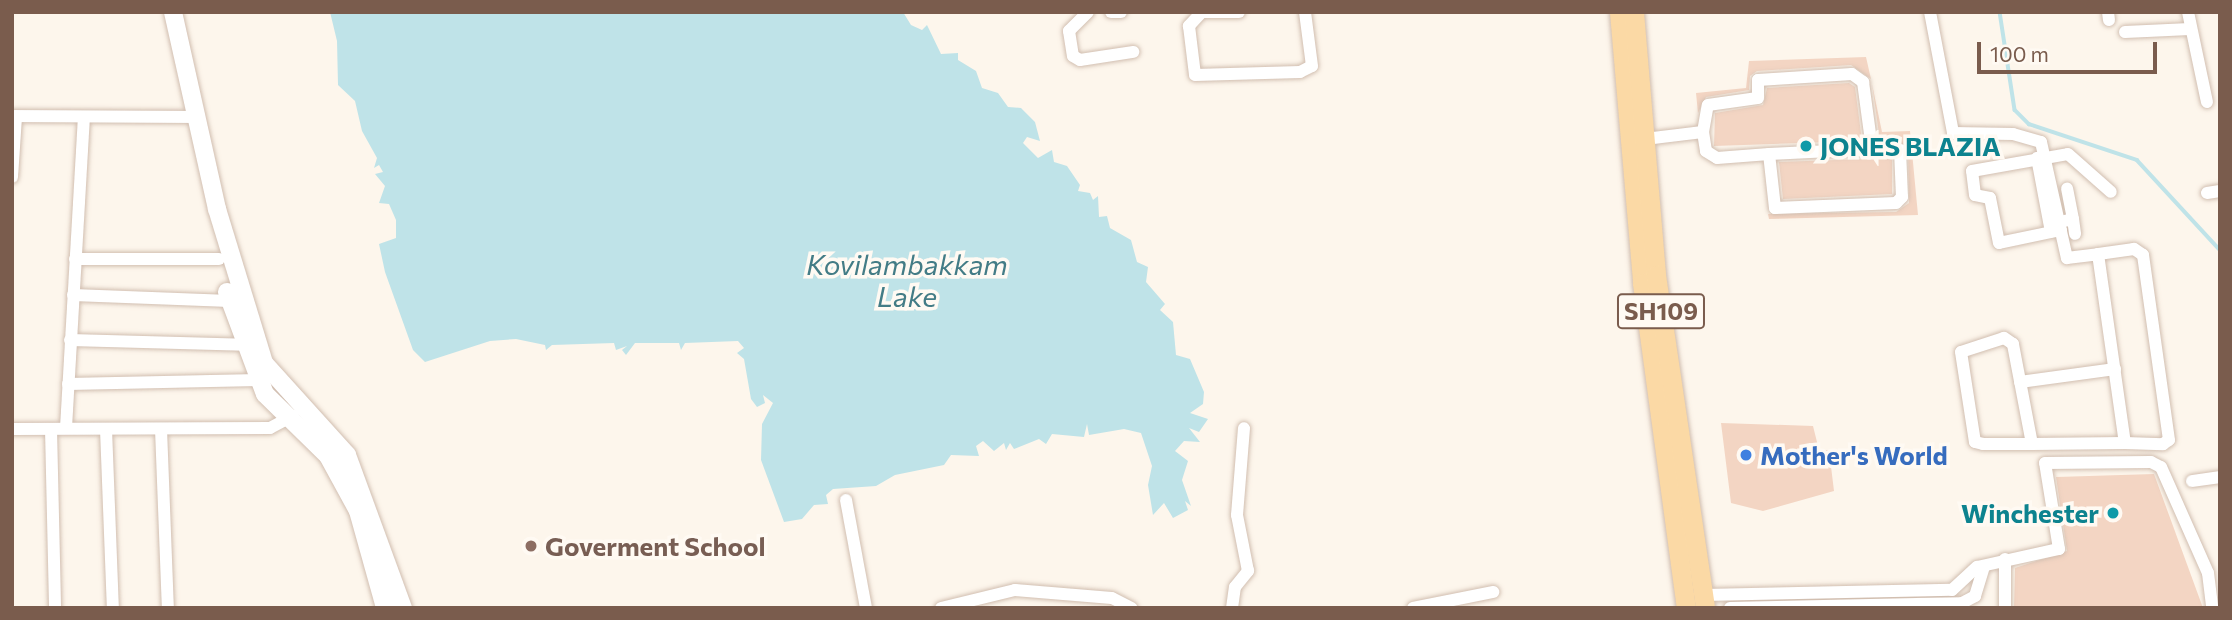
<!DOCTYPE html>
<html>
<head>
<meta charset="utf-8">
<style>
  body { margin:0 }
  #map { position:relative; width:2232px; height:620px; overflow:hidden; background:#fdf6ec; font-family:Commissioner,sans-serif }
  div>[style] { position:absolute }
  .water>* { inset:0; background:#bfe3e8 }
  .stream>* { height:3.5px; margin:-1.75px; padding:0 1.75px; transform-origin:1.75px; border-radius:1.75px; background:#bfe3e8 }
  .building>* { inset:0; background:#f3d5c3 }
  .roads { filter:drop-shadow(0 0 2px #d1beb0) drop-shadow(0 0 2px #d1beb0) }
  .street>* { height:12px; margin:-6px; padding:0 6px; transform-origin:6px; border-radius:6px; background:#fff }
  .secondary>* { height:18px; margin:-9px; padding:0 9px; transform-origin:9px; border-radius:9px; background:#fff }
  .primary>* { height:19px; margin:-9.5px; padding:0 9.5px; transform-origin:9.5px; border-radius:9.5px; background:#fbd9a5 }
  .dots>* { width:19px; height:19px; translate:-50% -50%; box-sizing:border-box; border:4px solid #fffaf3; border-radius:50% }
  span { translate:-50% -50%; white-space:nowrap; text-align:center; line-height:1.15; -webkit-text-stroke:7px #fffaf3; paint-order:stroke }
  .shield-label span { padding:2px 5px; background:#fffaf3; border:2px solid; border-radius:5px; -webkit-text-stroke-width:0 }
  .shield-label { font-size:24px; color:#7a5c4d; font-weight:700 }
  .culture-label { font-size:26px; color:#0d838f; font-weight:700 }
  .left { translate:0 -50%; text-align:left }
  .right { translate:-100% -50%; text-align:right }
  .shop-label { font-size:26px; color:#366cbe; font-weight:700 }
  .education-label { font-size:26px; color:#785e54; font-weight:700 }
  .water-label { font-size:28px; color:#437c86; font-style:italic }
  .frame { position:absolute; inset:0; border:14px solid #7a5c4d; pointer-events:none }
  .scale { position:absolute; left:1977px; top:42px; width:180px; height:32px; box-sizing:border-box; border:4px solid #7a5c4d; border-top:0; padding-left:9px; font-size:21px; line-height:24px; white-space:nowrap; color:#7a5c4d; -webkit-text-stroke:5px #fffaf3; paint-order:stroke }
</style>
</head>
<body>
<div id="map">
  <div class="water">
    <div style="clip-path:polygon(330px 12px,903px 12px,911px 25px,922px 30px,927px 25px,941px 54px,958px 53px,958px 60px,976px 71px,982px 88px,998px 93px,1008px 107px,1021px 108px,1035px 122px,1040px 141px,1027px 137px,1023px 143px,1038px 158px,1052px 150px,1054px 162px,1067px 166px,1080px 185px,1078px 191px,1090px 193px,1093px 200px,1098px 196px,1099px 217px,1107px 216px,1110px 228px,1131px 240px,1137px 262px,1148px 267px,1146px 282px,1165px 304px,1160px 310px,1173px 322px,1176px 355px,1190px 359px,1204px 392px,1203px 404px,1190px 413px,1208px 419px,1199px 432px,1189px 428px,1200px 442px,1184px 441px,1175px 451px,1188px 461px,1182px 480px,1191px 506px,1185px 501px,1188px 510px,1173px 518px,1164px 503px,1153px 515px,1148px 485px,1152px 466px,1141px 433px,1124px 429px,1089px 435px,1087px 424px,1084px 437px,1052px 434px,1046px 444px,1039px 439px,1014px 449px,1010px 443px,1006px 450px,1004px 443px,994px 451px,983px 441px,976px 446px,979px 456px,951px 455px,944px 465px,895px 475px,876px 486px,833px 489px,826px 495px,828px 504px,814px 505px,802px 519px,784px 522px,761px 460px,762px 424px,773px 403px,763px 395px,765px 403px,757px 407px,751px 399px,744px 359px,737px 353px,744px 348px,738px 341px,685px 343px,681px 350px,679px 343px,635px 343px,626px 355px,622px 350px,627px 346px,616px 350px,614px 343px,552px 345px,546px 350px,545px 345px,516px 339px,490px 341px,425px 362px,413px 350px,385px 272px,379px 244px,396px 238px,396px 220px,389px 204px,379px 203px,385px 186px,375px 174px,383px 172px,379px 165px,374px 168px,377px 158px,362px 131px,355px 101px,338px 85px,337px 41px)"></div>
  </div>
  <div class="stream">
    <div style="left:2000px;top:12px;width:99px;rotate:81.3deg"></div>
    <div style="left:2015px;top:110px;width:20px;rotate:45deg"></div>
    <div style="left:2029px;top:124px;width:114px;rotate:18.4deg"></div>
    <div style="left:2137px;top:160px;width:122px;rotate:47.3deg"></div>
  </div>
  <div class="building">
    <div style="clip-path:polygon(1866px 57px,1871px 79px,1851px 65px,1757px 71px,1750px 76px,1749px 90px,1706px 97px,1698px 113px,1696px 93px,1746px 88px,1749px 61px)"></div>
    <div style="clip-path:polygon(1849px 83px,1855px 87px,1862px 141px,1714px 146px,1715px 113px,1763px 105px,1767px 88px)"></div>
    <div style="clip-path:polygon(1872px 84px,1882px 132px,1910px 131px,1918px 215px,1769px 219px,1768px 214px,1896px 212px,1909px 203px,1908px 146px,1880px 141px)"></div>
    <div style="clip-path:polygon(1892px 158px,1892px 194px,1783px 199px,1779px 162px)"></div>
    <div style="clip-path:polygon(1721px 423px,1813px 426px,1819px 450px,1829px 450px,1834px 491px,1763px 511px,1731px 503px)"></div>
    <div style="clip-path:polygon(2154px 474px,2203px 608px,2014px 608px,2015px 568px,2067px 551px,2056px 477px)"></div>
  </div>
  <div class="roads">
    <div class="street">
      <div style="left:1088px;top:12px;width:27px;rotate:135deg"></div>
      <div style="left:1069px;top:31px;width:25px;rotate:81deg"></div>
      <div style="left:1073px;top:56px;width:8px;rotate:30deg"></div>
      <div style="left:1080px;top:60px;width:54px;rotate:-8.6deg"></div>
      <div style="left:1111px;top:12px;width:10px"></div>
      <div style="left:1201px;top:12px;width:38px"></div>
      <div style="left:1930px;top:12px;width:123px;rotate:79.2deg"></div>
      <div style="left:1953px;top:133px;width:60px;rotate:1deg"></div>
      <div style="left:2013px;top:134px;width:29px;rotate:16deg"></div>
      <div style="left:2041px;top:142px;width:119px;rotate:77.4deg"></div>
      <div style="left:2067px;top:258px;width:31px;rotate:-7deg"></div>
      <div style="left:2098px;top:254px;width:191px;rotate:81.9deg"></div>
      <div style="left:2108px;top:12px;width:8px;rotate:83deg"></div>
      <div style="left:2188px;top:12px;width:92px;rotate:78.1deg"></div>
      <div style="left:1201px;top:13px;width:18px;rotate:133deg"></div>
      <div style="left:1189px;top:26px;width:49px;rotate:83deg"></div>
      <div style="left:1195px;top:75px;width:105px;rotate:-1.6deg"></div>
      <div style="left:1300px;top:72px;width:13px;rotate:-27deg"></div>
      <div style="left:1312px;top:66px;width:54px;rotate:-97.4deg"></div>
      <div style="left:2125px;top:32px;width:65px;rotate:-2.6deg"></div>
      <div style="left:12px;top:116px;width:182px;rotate:0.3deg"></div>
      <div style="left:1645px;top:139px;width:58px;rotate:-6.9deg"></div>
      <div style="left:1703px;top:132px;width:27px;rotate:-80deg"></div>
      <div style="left:1708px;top:105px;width:50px;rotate:-8deg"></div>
      <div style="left:1758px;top:98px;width:18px;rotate:-90deg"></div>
      <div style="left:1758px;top:80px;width:94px;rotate:-3.7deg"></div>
      <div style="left:1852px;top:74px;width:14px;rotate:36deg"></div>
      <div style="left:1863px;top:82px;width:68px;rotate:82.3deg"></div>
      <div style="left:1872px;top:149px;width:28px;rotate:2deg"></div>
      <div style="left:1900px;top:150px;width:47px;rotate:87.6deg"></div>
      <div style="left:1902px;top:197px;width:8px;rotate:135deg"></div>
      <div style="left:1896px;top:203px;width:121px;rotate:177.6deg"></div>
      <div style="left:1775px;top:208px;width:54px;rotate:-96.3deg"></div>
      <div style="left:1769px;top:154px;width:52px;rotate:175.6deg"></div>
      <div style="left:1717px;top:158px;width:13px;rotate:-148deg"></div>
      <div style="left:1706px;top:151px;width:19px;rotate:-99deg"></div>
      <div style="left:1769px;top:154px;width:103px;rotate:-2.8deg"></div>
      <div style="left:2037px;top:158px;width:75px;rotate:79.3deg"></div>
      <div style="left:12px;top:177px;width:61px;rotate:-86.2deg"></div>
      <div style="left:2207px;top:193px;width:13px;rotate:-9deg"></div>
      <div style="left:2073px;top:219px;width:15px;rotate:82deg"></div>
      <div style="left:2060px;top:222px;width:13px;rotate:-13deg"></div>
      <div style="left:2073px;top:219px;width:31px;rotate:-101deg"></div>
      <div style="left:2061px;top:230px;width:63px;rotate:168.2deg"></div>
      <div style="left:1999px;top:243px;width:46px;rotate:-101.3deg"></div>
      <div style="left:1990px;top:198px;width:15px;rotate:-169deg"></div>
      <div style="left:1975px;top:195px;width:24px;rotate:-97deg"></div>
      <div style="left:1972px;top:171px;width:97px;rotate:-10deg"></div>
      <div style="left:2068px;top:154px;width:57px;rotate:41.5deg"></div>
      <div style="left:75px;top:259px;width:144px"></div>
      <div style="left:73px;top:295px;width:157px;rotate:2.2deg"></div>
      <div style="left:70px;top:340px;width:174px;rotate:1.6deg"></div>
      <div style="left:2020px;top:382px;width:96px;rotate:-7.8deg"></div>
      <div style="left:68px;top:384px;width:191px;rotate:-1.2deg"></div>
      <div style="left:66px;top:428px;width:310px;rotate:-86.7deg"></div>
      <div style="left:12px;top:429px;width:258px;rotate:-0.2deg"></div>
      <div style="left:270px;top:428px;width:26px;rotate:-28deg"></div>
      <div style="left:51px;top:429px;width:179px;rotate:88.7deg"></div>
      <div style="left:106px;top:429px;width:179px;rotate:87.8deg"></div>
      <div style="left:161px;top:429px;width:179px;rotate:87.8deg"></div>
      <div style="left:2032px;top:444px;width:102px;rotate:-100.8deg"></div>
      <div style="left:2013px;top:344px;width:11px;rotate:-146deg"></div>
      <div style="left:2004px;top:338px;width:45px;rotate:162deg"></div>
      <div style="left:1961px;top:352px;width:91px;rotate:81.2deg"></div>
      <div style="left:1975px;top:442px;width:8px;rotate:14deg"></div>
      <div style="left:1983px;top:444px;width:49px"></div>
      <div style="left:2032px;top:444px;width:93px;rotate:-0.6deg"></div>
      <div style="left:2125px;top:443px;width:38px;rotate:2deg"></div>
      <div style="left:2163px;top:444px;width:7px;rotate:-34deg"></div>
      <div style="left:2169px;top:440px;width:187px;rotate:-98deg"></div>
      <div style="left:2143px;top:255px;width:11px;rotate:-146deg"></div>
      <div style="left:2134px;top:249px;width:36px;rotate:172deg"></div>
      <div style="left:2192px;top:481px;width:28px;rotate:-8deg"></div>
      <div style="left:846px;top:500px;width:110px;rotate:79.5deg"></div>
      <div style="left:1704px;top:595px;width:248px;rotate:-1.2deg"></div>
      <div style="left:1952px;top:590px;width:34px;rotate:-43deg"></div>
      <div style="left:1977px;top:567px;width:84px;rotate:-12.4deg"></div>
      <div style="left:2059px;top:549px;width:87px;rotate:-99.2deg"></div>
      <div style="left:2045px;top:463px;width:106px;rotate:-0.5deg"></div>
      <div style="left:2151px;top:462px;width:11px;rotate:27deg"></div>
      <div style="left:2161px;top:467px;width:116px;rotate:66.1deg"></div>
      <div style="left:2208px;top:573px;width:35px;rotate:83deg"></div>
      <div style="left:941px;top:608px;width:76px;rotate:-13.7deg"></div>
      <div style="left:1015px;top:590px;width:97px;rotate:4.7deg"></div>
      <div style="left:1112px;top:598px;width:22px;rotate:27deg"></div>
      <div style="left:1232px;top:608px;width:21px;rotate:-82deg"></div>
      <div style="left:1235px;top:587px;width:21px;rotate:-51deg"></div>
      <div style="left:1248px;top:571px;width:57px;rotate:-101.1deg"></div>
      <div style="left:1237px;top:515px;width:87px;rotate:-85.4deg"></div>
      <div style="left:1413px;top:608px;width:82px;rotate:-11.3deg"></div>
      <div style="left:1730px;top:608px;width:232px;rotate:-1.2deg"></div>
      <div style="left:1962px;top:603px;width:15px;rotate:-28deg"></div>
      <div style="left:1975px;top:596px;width:30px;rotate:-73deg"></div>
      <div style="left:2005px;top:608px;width:49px;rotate:-90deg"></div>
    </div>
    <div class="secondary">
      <div style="left:173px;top:12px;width:202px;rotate:77.4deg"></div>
      <div style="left:217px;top:209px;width:161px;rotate:73deg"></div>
      <div style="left:264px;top:363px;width:124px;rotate:47.9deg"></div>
      <div style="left:347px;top:455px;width:163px;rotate:69.9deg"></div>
      <div style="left:227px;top:292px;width:109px;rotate:69.6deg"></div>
      <div style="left:265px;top:394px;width:88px;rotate:44.5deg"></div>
      <div style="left:328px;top:456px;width:63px;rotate:61.4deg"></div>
      <div style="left:358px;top:511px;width:101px;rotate:74.4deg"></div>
    </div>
    <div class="primary">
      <div style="left:1619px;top:12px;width:272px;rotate:85.1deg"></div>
      <div style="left:1642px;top:283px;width:328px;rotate:82.3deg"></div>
      <div style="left:1634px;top:12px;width:264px;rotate:85.2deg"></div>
      <div style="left:1656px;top:275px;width:337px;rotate:81.6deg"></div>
    </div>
  </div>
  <div class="dots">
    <div style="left:1806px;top:146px;background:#0f9aa8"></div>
    <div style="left:1746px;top:455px;background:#3f7fe0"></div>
    <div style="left:2113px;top:513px;background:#0f9aa8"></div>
    <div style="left:531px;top:546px;background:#8d6e63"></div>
  </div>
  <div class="shield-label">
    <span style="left:1661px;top:311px">SH109</span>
  </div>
  <div class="culture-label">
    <span class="left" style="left:1820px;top:146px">JONES BLAZIA</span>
    <span class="right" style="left:2099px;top:513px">Winchester</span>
  </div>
  <div class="shop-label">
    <span class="left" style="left:1760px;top:455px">Mother's World</span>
  </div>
  <div class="education-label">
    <span class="left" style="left:545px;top:546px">Goverment School</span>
  </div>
  <div class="water-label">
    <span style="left:907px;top:280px">Kovilambakkam<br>Lake</span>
  </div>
  <div class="frame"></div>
  <div class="scale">100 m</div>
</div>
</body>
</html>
